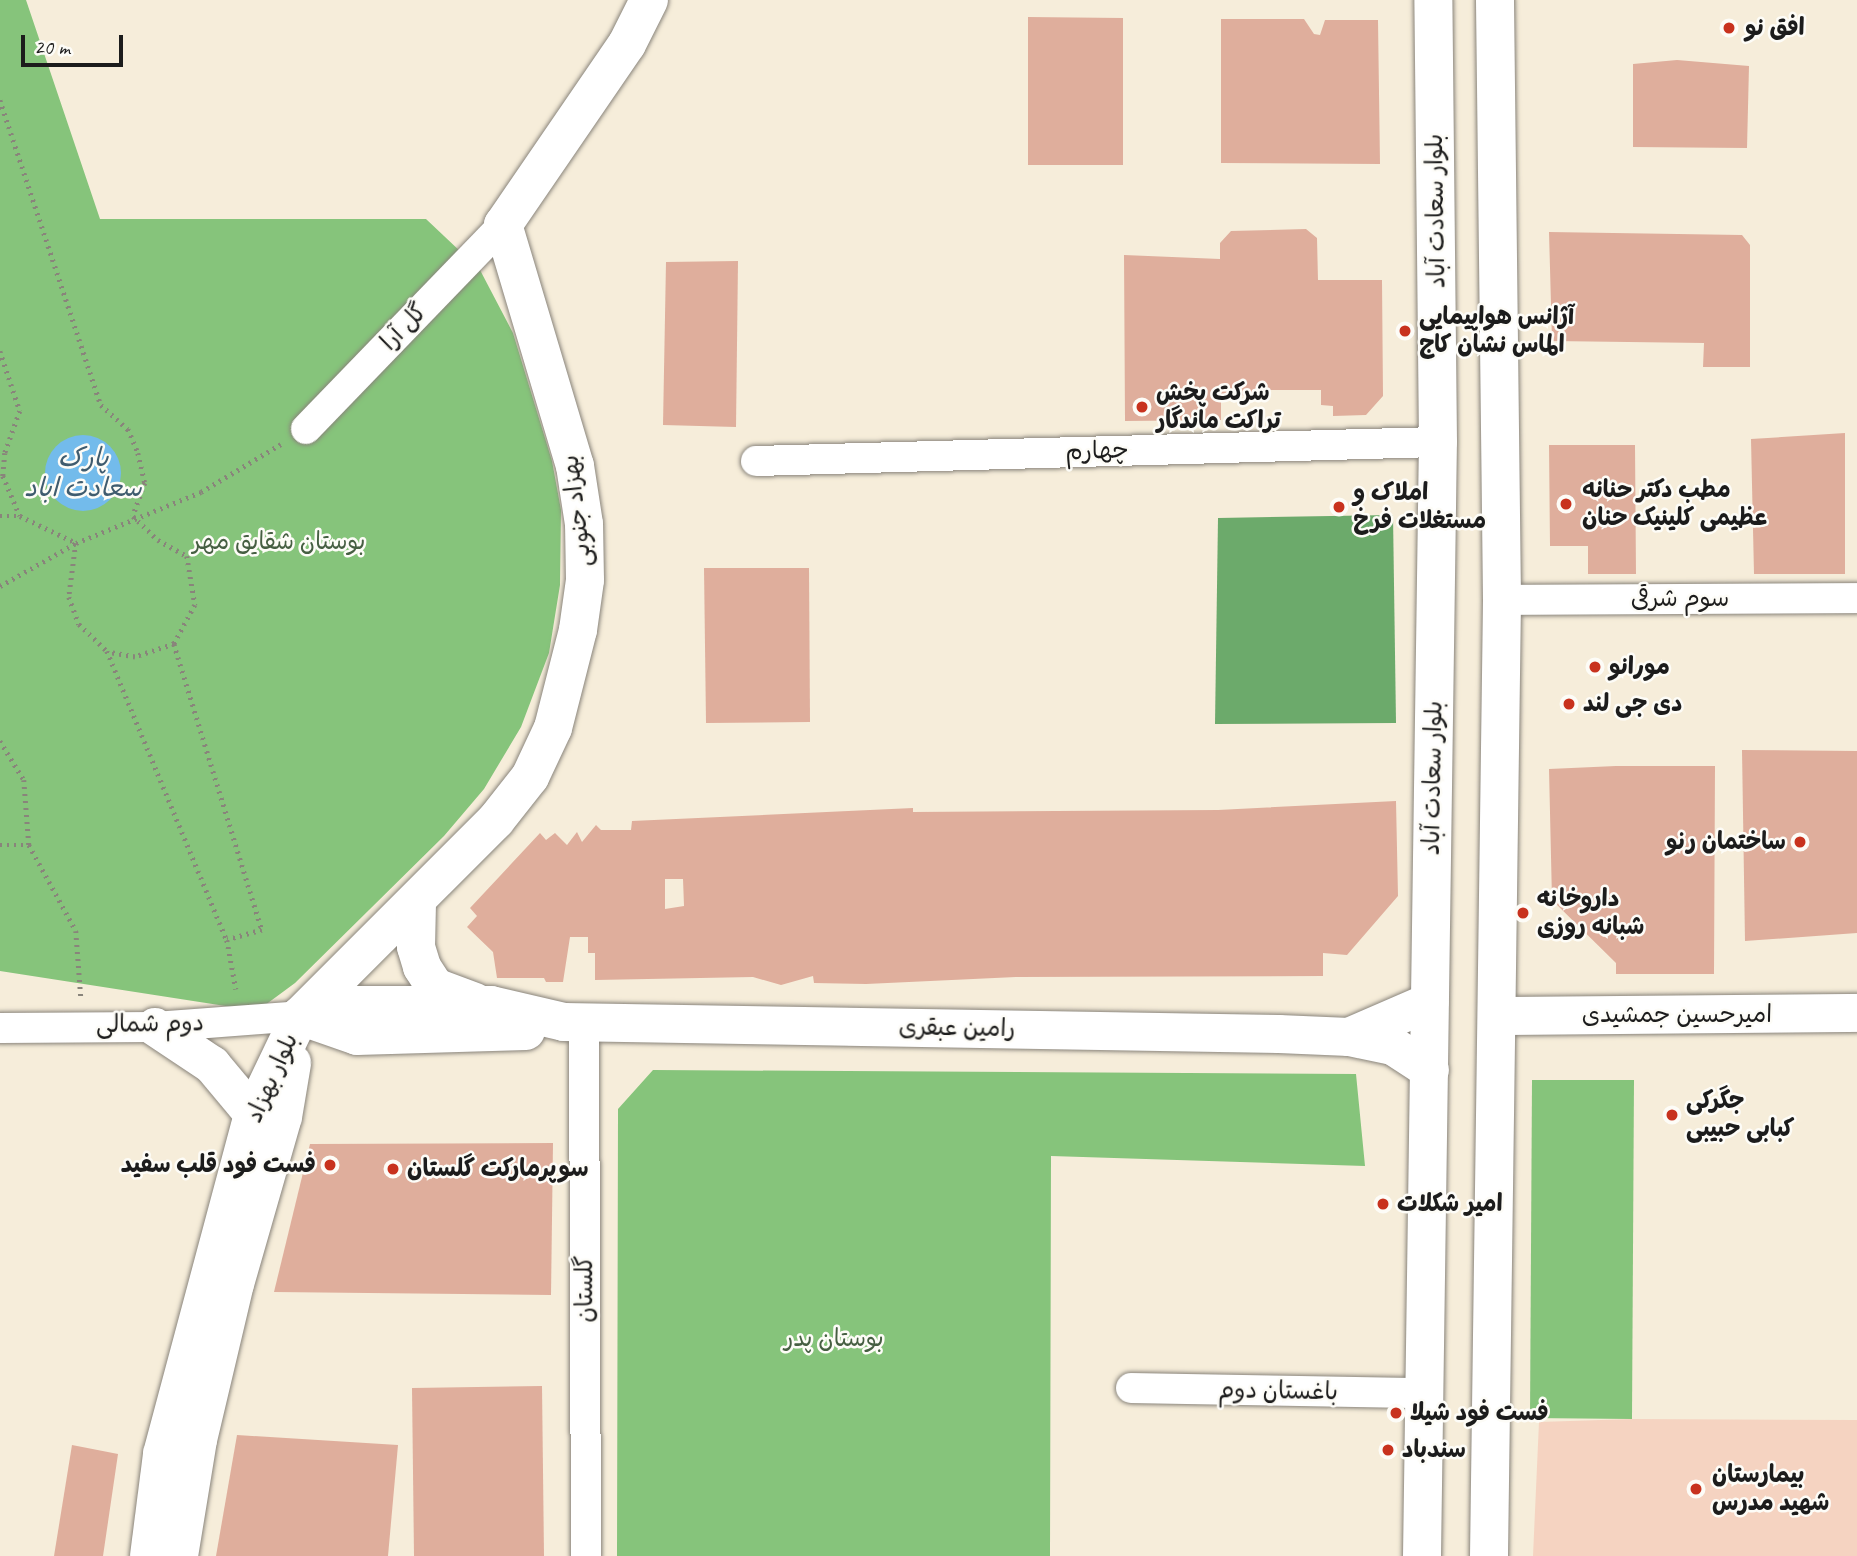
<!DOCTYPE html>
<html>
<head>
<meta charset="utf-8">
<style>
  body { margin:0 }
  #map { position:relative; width:1857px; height:1556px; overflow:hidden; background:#f6edda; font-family:Caveat,"Playpen Sans Arabic",sans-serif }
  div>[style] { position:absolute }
  .built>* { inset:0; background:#f5d3c1 }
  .green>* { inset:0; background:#86c47b }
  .forest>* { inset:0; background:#6caa6b }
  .water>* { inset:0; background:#73bbeb }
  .round { border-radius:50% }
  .building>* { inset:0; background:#dfae9c }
  .path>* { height:4.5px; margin-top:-2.25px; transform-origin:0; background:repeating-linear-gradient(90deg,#89847b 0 2px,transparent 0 7px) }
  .roads { filter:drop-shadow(0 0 2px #89847b) drop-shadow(0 0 2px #89847b) }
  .street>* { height:30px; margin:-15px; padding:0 15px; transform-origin:15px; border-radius:15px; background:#fff }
  .secondary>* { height:38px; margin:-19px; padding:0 19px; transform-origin:19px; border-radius:19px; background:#fff }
  .dots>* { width:19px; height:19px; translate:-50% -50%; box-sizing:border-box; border:4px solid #fdfcf7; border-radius:50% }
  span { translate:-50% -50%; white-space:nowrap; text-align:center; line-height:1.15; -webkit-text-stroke:5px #fdfcf7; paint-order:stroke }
  .poi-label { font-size:24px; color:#1c1c1c; font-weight:700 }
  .left { translate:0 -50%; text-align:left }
  .right { translate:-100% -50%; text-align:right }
  .street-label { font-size:24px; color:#1c1c1c }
  .park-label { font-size:24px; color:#465f42 }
  .water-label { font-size:26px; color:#3f5c6f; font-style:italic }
  .scale { position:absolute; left:21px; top:35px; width:102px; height:32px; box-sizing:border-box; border:4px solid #1c1c1c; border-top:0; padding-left:9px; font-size:21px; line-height:24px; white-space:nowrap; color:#1c1c1c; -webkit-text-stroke:5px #fdfcf7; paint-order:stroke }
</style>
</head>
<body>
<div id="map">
  <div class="built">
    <div style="clip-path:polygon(1632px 1419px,1857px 1420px,1857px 1556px,1533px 1556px,1539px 1422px)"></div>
  </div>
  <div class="green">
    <div style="clip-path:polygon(0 0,26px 0,100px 219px,426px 219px,480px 270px,513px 333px,552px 461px,561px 510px,560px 585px,549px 653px,521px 727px,484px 789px,444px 836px,295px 983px,257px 1011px,0 971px)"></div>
    <div style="clip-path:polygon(653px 1070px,1356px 1074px,1365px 1166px,1051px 1156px,1050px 1556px,617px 1556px,618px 1109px)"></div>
    <div style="clip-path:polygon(1532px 1080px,1634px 1080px,1632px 1419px,1530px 1418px)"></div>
  </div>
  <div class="forest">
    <div style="clip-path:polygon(1393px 515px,1396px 723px,1215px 724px,1218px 518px)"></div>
  </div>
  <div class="water">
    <div class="round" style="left:45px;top:435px;width:76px;height:76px"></div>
  </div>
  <div class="building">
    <div style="clip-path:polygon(1028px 17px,1123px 18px,1123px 165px,1028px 165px)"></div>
    <div style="clip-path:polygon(1221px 19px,1304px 19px,1314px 34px,1320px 35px,1325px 20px,1378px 20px,1380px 164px,1221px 163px)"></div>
    <div style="clip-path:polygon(1677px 60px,1749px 66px,1747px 148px,1633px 147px,1633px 64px)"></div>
    <div style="clip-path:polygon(1306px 229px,1317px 238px,1318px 280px,1382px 280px,1383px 396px,1366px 415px,1333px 416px,1333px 406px,1321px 405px,1321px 390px,1252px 390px,1252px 396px,1221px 394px,1221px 420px,1125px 421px,1124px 255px,1220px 259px,1220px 243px,1231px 231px)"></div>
    <div style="clip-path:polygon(1549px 232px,1742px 235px,1750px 245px,1750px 367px,1703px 367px,1704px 343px,1552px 341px)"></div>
    <div style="clip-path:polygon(738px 261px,736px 427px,663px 425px,666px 262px)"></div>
    <div style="clip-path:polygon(1845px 433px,1845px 574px,1754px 574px,1751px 439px)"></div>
    <div style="clip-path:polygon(1549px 445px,1635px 445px,1636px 574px,1588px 574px,1588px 546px,1550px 546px)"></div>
    <div style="clip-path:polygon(704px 568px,809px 568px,810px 722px,706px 723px)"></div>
    <div style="clip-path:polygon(1742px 750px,1857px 751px,1857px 933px,1745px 941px)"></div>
    <div style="clip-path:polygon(1616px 766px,1715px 766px,1714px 974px,1616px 974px,1616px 963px,1552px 900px,1549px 769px)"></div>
    <div style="clip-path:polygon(evenodd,1396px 801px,1398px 896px,1347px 955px,1323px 953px,1323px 976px,1016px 977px,866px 984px,814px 983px,813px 976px,781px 985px,753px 977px,595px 980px,595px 953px,588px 953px,588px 937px,570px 937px,563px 982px,546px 982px,544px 978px,497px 978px,493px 952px,467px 927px,477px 916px,470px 908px,540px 833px,546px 840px,555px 833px,567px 845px,577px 832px,582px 842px,596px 825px,601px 830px,631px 830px,632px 821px,913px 808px,913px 812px,1218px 810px,1396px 801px,665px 879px,683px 879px,684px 906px,665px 909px,665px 879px)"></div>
    <div style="clip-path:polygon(553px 1143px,551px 1295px,274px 1292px,310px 1144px)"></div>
    <div style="clip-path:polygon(542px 1386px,544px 1556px,414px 1556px,412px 1388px)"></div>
    <div style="clip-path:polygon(237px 1435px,398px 1445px,388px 1556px,216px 1556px)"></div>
    <div style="clip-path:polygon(72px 1445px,118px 1454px,103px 1556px,54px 1556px)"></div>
  </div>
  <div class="path">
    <div style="left:0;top:100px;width:321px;rotate:71.7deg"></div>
    <div style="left:101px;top:405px;width:36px;rotate:42deg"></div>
    <div style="left:128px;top:429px;width:26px;rotate:67deg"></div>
    <div style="left:138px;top:453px;width:31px;rotate:77deg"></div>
    <div style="left:145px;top:483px;width:35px;rotate:110deg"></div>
    <div style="left:133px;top:516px;width:35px;rotate:44deg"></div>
    <div style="left:158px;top:540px;width:33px;rotate:29deg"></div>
    <div style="left:187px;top:556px;width:50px;rotate:80.7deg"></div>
    <div style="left:195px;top:605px;width:44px;rotate:118.3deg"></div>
    <div style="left:174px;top:644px;width:41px;rotate:161.6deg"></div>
    <div style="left:135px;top:657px;width:27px;rotate:-170deg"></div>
    <div style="left:0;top:351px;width:63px;rotate:71.6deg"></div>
    <div style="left:20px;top:411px;width:45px;rotate:109.7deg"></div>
    <div style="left:5px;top:453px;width:23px;rotate:95deg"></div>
    <div style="left:3px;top:476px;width:43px;rotate:67deg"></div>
    <div style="left:20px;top:516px;width:62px;rotate:25.7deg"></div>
    <div style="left:76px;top:543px;width:54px;rotate:97.4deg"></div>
    <div style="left:69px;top:597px;width:29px;rotate:70deg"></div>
    <div style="left:79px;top:624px;width:39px;rotate:44deg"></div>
    <div style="left:107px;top:651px;width:313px;rotate:67.5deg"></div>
    <div style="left:227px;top:940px;width:50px;rotate:79.6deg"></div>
    <div style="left:0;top:516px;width:20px"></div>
    <div style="left:0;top:586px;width:87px;rotate:-29.5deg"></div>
    <div style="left:76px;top:543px;width:135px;rotate:-22.2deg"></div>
    <div style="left:201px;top:492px;width:93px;rotate:-31deg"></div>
    <div style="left:174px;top:644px;width:299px;rotate:72.9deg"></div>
    <div style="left:262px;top:930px;width:36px;rotate:164deg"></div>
    <div style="left:0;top:741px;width:46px;rotate:58.4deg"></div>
    <div style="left:24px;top:780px;width:65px;rotate:85.6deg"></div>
    <div style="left:29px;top:845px;width:98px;rotate:61.3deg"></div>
    <div style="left:76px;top:931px;width:66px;rotate:85.7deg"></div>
    <div style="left:0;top:845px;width:29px"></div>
  </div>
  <div class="roads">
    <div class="street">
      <div style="left:306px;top:429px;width:284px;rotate:-46deg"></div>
      <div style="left:756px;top:461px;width:682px;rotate:-1.6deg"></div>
      <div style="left:1502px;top:600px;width:355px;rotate:-0.3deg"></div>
      <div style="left:584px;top:1022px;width:534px;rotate:89.79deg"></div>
      <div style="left:0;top:1028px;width:155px;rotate:-0.4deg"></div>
      <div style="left:155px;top:1027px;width:145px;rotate:-4.3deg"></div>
      <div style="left:1131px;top:1388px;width:294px;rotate:1deg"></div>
    </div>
    <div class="secondary">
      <div style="left:417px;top:903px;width:44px;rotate:91.3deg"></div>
      <div style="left:416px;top:947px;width:21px;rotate:73deg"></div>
      <div style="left:422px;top:967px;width:24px;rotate:57deg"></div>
      <div style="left:435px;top:987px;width:43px;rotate:20.6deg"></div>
      <div style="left:300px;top:1016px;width:51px;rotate:-12.4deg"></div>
      <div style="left:350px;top:1005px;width:141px"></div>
      <div style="left:491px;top:1005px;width:75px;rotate:13.1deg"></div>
      <div style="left:564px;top:1022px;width:715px;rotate:0.96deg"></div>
      <div style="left:1279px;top:1034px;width:70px;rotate:2.5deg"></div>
      <div style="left:1349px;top:1037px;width:45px;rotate:11.6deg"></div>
      <div style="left:1393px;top:1046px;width:44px;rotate:33deg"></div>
      <div style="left:300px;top:1016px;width:60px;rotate:19.3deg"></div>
      <div style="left:357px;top:1036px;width:169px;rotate:-1.7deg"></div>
      <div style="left:1497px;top:1016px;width:360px;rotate:-0.5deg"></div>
      <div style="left:155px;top:1027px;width:69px;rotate:33.7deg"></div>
      <div style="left:212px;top:1065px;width:64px;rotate:50.1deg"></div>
      <div style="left:1349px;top:1037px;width:88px;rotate:-23.4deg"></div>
      <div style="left:149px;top:1556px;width:103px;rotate:-82.7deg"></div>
      <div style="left:162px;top:1454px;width:352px;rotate:-75deg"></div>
      <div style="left:253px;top:1114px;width:109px;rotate:-64.4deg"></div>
      <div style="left:300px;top:1016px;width:277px;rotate:-45deg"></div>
      <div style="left:496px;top:820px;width:55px;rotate:-51.7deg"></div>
      <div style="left:530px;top:777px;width:54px;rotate:-64.9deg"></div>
      <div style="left:553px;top:728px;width:101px;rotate:-75.7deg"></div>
      <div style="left:578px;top:630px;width:50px;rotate:-82deg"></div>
      <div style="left:585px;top:580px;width:56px;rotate:-91deg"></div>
      <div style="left:584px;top:524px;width:59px;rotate:-98.8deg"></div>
      <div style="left:575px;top:466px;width:252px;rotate:-106.6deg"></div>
      <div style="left:503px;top:225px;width:219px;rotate:-55.6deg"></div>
      <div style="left:627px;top:44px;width:49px;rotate:-63.4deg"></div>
      <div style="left:179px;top:1556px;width:118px;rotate:-80.7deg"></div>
      <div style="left:198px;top:1440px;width:160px;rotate:-76.7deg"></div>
      <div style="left:235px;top:1284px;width:174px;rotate:-74deg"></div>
      <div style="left:283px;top:1117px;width:55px;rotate:-80.5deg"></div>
      <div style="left:1422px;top:1556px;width:1114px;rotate:-89.18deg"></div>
      <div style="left:1438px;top:442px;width:442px;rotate:-90.6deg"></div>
      <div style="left:1489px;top:1556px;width:956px;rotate:-89.22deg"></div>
      <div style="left:1502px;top:600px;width:600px;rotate:-90.67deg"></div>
    </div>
  </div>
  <div class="dots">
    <div style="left:1729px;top:28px;background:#c8321e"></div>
    <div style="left:1405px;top:331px;background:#c8321e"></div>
    <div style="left:1142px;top:407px;background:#c8321e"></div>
    <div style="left:1566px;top:504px;background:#c8321e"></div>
    <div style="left:1339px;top:507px;background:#c8321e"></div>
    <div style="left:1595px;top:667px;background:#c8321e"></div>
    <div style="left:1569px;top:704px;background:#c8321e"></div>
    <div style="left:1800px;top:842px;background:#c8321e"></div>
    <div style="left:1523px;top:913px;background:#c8321e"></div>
    <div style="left:1672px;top:1115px;background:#c8321e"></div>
    <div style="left:330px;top:1165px;background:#c8321e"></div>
    <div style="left:393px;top:1169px;background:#c8321e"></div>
    <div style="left:1383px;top:1204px;background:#c8321e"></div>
    <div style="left:1396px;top:1413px;background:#c8321e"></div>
    <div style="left:1388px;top:1450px;background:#c8321e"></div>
    <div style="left:1696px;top:1489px;background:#c8321e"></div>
  </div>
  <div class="poi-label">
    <span class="left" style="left:1745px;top:28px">افق نو</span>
    <span class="left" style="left:1419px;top:331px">آژانس هواپیمایی<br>الماس نشان کاج</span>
    <span class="left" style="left:1156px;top:407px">شرکت پخش<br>تراکت ماندگار</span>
    <span class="left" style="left:1582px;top:504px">مطب دکتر حنانه<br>عظیمی کلینیک حنان</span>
    <span class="left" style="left:1353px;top:507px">املاک و<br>مستغلات فرخ</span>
    <span class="left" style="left:1609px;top:667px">مورانو</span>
    <span class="left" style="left:1583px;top:704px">دی جی لند</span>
    <span class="right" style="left:1786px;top:842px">ساختمان رنو</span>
    <span class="left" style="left:1537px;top:913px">داروخانه<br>شبانه روزی</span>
    <span class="left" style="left:1686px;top:1115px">جگرکی<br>کبابی حبیبی</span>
    <span class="right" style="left:316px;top:1165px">فست فود قلب سفید</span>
    <span class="left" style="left:407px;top:1169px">سوپرمارکت گلستان</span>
    <span class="left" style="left:1397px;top:1204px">امیر شکلات</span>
    <span class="left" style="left:1410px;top:1413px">فست فود شیلا</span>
    <span class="left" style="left:1402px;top:1450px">سندباد</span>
    <span class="left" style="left:1712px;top:1489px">بیمارستان<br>شهید مدرس</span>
  </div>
  <div class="street-label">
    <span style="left:1436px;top:211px;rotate:-91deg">بلوار سعادت آباد</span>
    <span style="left:404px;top:327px;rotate:-46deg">گل آرا</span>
    <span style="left:1097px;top:451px;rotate:-2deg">چهارم</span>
    <span style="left:577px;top:511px;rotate:-97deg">بهزاد جنوبی</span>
    <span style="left:1680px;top:599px">سوم شرقی</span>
    <span style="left:1433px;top:778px;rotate:-89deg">بلوار سعادت آباد</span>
    <span style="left:1677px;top:1015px">امیرحسین جمشیدی</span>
    <span style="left:150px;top:1024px;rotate:-1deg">دوم شمالی</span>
    <span style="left:957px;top:1028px;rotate:1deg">رامین عبقری</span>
    <span style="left:272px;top:1078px;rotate:-66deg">بلوار بهزاد</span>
    <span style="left:585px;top:1289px;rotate:-90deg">گلستان</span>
    <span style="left:1278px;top:1391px;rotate:1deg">باغستان دوم</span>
  </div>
  <div class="park-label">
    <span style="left:279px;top:542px">بوستان شقایق مهر</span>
    <span style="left:834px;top:1339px">بوستان پدر</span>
  </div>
  <div class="water-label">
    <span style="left:83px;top:473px">پارک<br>سعادت اباد</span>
  </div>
  <div class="scale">20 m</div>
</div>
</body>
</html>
